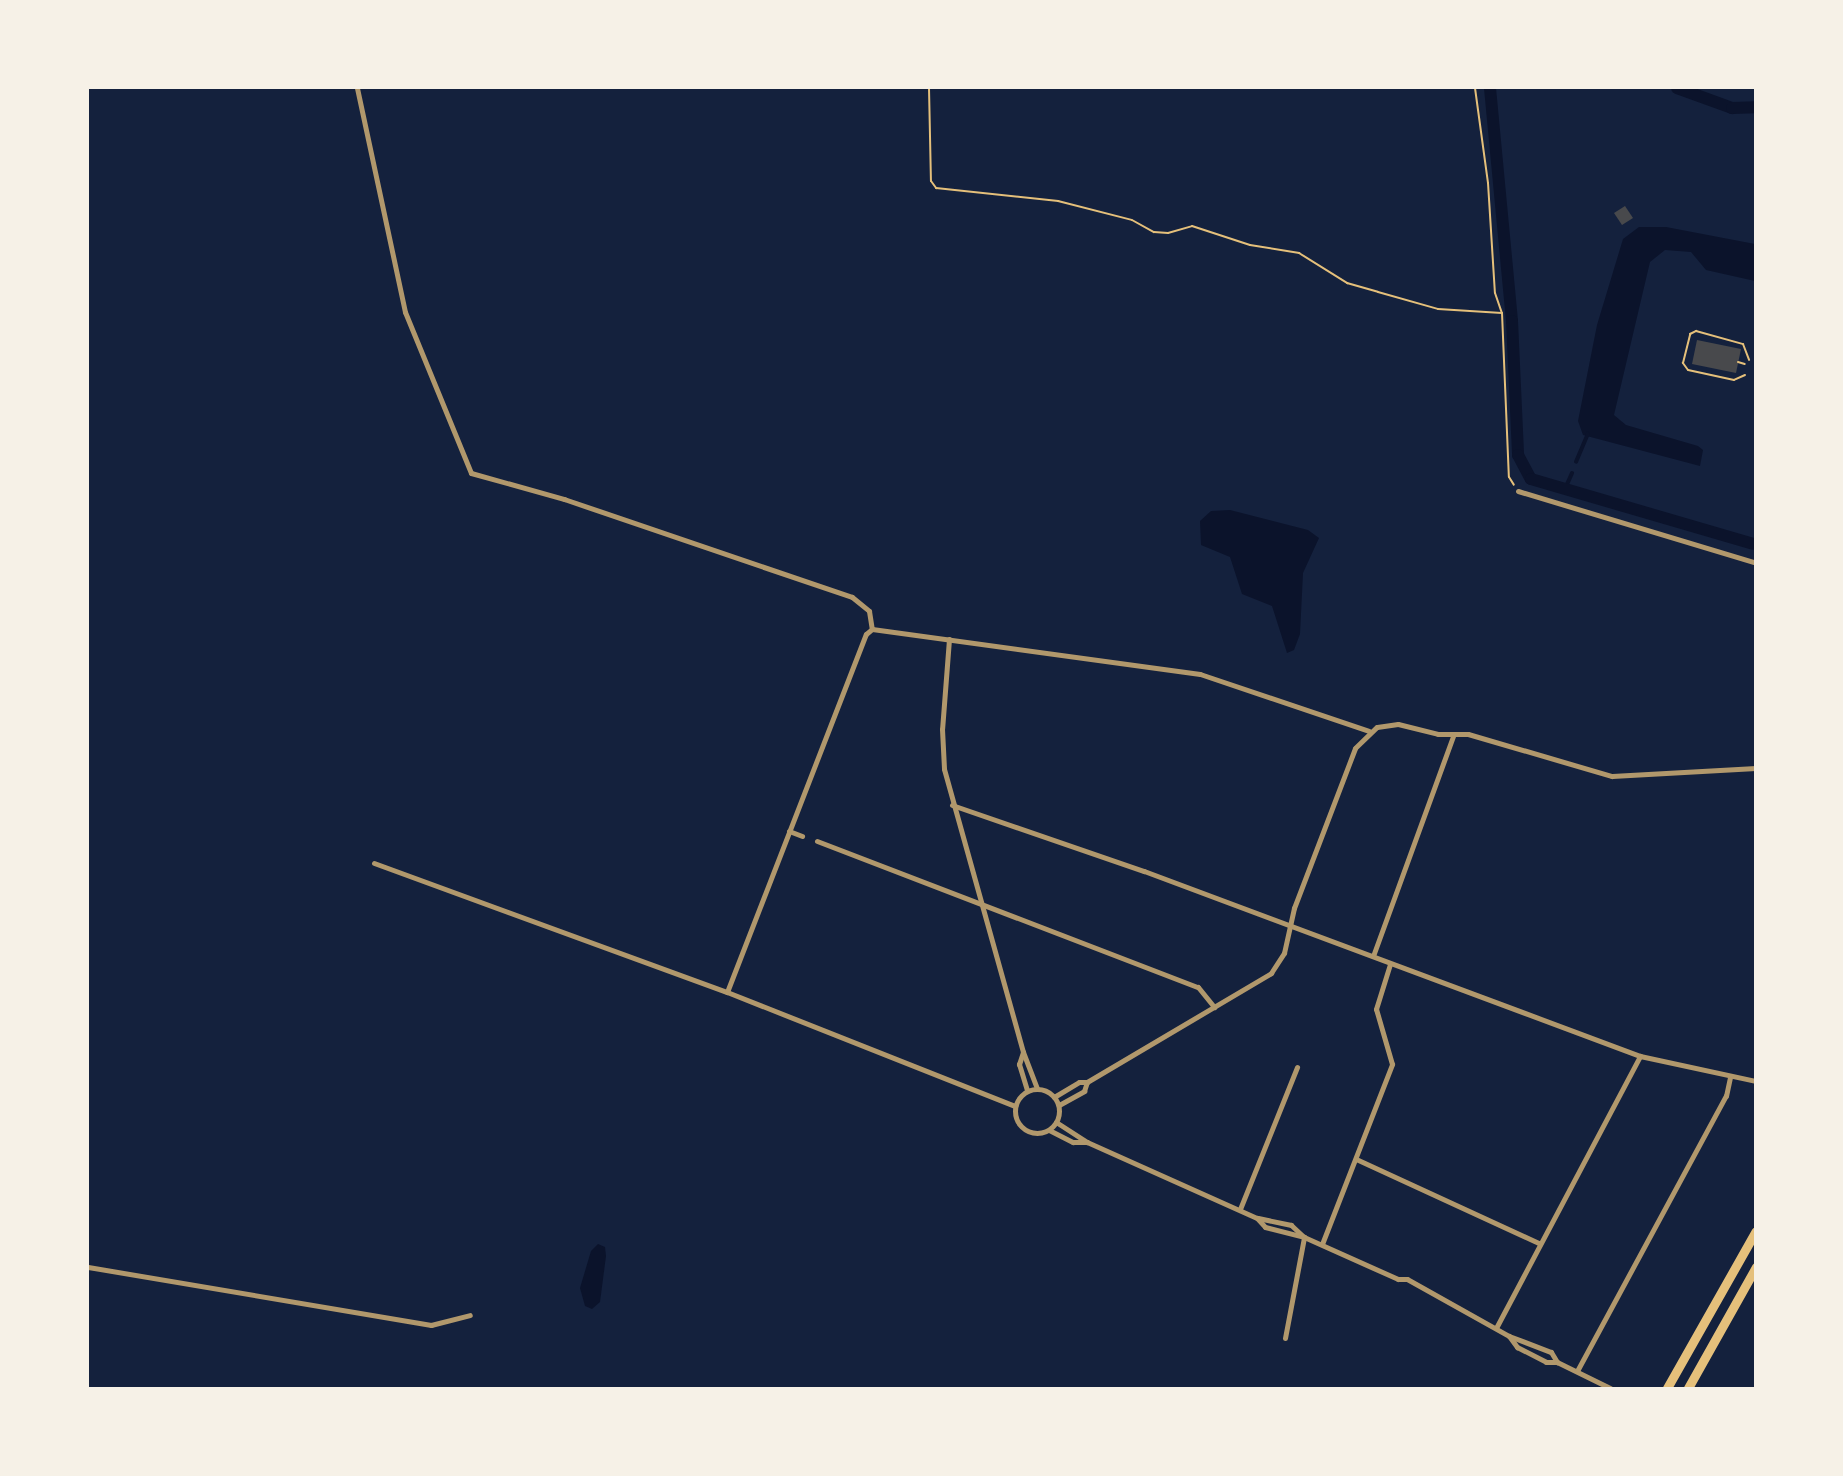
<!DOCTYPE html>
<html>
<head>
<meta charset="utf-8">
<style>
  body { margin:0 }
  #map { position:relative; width:1843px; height:1476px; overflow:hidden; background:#14213d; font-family:Quicksand,sans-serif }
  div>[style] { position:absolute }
  .water>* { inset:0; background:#0b132b }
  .stream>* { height:3.5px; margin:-1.75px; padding:0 1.75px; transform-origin:1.75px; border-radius:1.75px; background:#0b132b }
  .canal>* { height:12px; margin:-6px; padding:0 6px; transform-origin:6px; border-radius:6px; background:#0b132b }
  .building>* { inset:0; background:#48494c }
  .path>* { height:2px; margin:-1px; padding:0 1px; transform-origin:1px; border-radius:1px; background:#e5c07b }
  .minor>* { height:5px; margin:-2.5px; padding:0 2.5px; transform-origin:2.5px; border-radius:2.5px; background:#b1986c }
  .minor>.ring { margin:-2.5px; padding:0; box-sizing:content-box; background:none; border:5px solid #b1986c; border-radius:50% }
  .primary>* { height:9px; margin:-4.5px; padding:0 4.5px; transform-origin:4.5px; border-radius:4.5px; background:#e5c07b }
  span { translate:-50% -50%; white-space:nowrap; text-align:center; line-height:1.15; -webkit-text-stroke:5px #f6f1e7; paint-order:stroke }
  .frame { position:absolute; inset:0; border:89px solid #f6f1e7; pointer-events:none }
</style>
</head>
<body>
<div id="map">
  <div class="water">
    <div style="clip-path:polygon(1639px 227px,1666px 227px,1755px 244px,1755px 281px,1706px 270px,1691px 252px,1665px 250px,1650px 262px,1614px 415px,1626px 425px,1698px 446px,1703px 450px,1700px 466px,1583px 435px,1578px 421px,1597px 325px,1623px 239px)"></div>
    <div style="clip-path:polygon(1230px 510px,1308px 530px,1319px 538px,1303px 573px,1300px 634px,1294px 650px,1287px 653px,1272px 606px,1242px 594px,1230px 557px,1201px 545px,1200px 521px,1211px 511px)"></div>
    <div style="clip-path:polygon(598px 1244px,605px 1247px,606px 1256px,600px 1302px,592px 1309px,585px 1306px,580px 1288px,591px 1251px)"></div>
  </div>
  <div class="stream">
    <div style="left:1576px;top:462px;width:30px;rotate:-67deg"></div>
    <div style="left:1565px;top:489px;width:17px;rotate:-66deg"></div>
  </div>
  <div class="canal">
    <div style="left:1490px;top:88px;width:234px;rotate:84.6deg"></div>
    <div style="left:1512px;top:321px;width:134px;rotate:87.4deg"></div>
    <div style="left:1518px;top:455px;width:27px;rotate:62deg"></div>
    <div style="left:1531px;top:479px;width:231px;rotate:16.3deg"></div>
    <div style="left:1677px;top:88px;width:59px;rotate:20deg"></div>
    <div style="left:1732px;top:108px;width:24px;rotate:-2deg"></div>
  </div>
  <div class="building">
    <div style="clip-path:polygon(1625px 206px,1633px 218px,1622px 225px,1614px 213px)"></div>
    <div style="clip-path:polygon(1697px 340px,1741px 349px,1736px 373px,1692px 364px)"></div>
  </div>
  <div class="path">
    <div style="left:929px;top:88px;width:93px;rotate:88.8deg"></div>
    <div style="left:931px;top:181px;width:9px;rotate:54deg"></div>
    <div style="left:936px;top:188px;width:123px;rotate:6.1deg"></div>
    <div style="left:1058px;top:201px;width:76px;rotate:14.4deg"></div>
    <div style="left:1132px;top:220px;width:25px;rotate:29deg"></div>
    <div style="left:1154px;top:232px;width:14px;rotate:4deg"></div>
    <div style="left:1168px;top:233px;width:25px;rotate:-16deg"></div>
    <div style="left:1192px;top:226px;width:61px;rotate:18.1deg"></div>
    <div style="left:1250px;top:245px;width:50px;rotate:9.3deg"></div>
    <div style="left:1299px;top:253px;width:57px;rotate:32deg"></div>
    <div style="left:1347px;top:283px;width:32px;rotate:16deg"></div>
    <div style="left:1378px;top:292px;width:62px;rotate:15.8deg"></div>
    <div style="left:1438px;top:309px;width:64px;rotate:3.6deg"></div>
    <div style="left:1475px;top:88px;width:96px;rotate:82.2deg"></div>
    <div style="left:1488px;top:183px;width:110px;rotate:86.4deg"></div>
    <div style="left:1495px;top:293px;width:21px;rotate:71deg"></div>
    <div style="left:1502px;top:313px;width:164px;rotate:87.6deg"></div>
    <div style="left:1509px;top:477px;width:9px;rotate:58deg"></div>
    <div style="left:1738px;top:362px;width:7px;rotate:16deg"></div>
    <div style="left:1745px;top:375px;width:12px;rotate:156deg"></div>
    <div style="left:1734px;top:380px;width:47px;rotate:-167.7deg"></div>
    <div style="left:1688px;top:370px;width:9px;rotate:-126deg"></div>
    <div style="left:1683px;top:363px;width:30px;rotate:-76deg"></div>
    <div style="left:1690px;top:334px;width:7px;rotate:-27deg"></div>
    <div style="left:1696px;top:331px;width:49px;rotate:15.5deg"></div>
    <div style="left:1743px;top:344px;width:17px;rotate:69deg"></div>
  </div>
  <div class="minor">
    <div style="left:357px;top:88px;width:229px;rotate:77.9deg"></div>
    <div style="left:405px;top:312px;width:174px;rotate:67.7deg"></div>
    <div style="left:471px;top:473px;width:97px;rotate:15.6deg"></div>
    <div style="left:564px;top:499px;width:304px;rotate:18.8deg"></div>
    <div style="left:852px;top:597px;width:22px;rotate:39deg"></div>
    <div style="left:869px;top:611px;width:18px;rotate:81deg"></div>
    <div style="left:1518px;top:491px;width:249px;rotate:16.8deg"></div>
    <div style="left:872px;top:629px;width:331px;rotate:7.8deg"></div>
    <div style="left:1200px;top:674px;width:178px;rotate:18.6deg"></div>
    <div style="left:949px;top:639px;width:90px;rotate:94.4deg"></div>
    <div style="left:942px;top:729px;width:40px;rotate:87.1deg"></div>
    <div style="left:944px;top:769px;width:294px;rotate:74.4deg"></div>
    <div style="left:1023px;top:1052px;width:39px;rotate:69deg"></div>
    <div style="left:952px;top:805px;width:203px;rotate:19deg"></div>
    <div style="left:1144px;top:871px;width:529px;rotate:20.45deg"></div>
    <div style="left:1640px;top:1056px;width:119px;rotate:12.2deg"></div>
    <div style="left:789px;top:831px;width:14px;rotate:21deg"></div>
    <div style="left:817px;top:841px;width:408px;rotate:21deg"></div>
    <div style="left:1198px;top:987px;width:26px;rotate:51deg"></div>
    <div style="left:374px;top:863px;width:376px;rotate:20.1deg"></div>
    <div style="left:727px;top:992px;width:310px;rotate:21.6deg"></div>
    <div style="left:1373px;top:956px;width:236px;rotate:-70deg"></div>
    <div style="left:727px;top:992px;width:384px;rotate:-68.8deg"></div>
    <div style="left:866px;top:634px;width:8px;rotate:-40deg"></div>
    <div style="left:1023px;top:1052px;width:13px;rotate:108deg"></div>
    <div style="left:1019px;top:1064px;width:28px;rotate:73deg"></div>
    <div class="ring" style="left:1015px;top:1089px;width:39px;height:39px"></div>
    <div style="left:1054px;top:1097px;width:29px;rotate:-31deg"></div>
    <div style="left:1079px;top:1082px;width:8px"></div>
    <div style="left:1087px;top:1082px;width:214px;rotate:-30.6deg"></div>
    <div style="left:1271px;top:973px;width:24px;rotate:-57deg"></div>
    <div style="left:1284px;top:953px;width:46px;rotate:-77.5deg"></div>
    <div style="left:1294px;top:908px;width:171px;rotate:-69.1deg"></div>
    <div style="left:1355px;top:748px;width:30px;rotate:-44deg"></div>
    <div style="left:1377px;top:727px;width:21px;rotate:-8deg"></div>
    <div style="left:1398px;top:724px;width:41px;rotate:14deg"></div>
    <div style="left:1438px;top:734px;width:30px"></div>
    <div style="left:1468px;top:734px;width:150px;rotate:16.3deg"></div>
    <div style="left:1612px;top:776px;width:144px;rotate:-3.2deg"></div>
    <div style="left:1059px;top:1105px;width:29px;rotate:-29deg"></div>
    <div style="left:1084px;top:1091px;width:9px;rotate:-72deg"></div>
    <div style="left:1056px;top:1122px;width:37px;rotate:33deg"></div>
    <div style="left:1087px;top:1142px;width:186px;rotate:24.1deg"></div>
    <div style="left:1257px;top:1218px;width:12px;rotate:48deg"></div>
    <div style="left:1265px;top:1227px;width:40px;rotate:14.4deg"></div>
    <div style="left:1304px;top:1237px;width:103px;rotate:24.1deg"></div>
    <div style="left:1398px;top:1279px;width:9px"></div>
    <div style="left:1407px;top:1279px;width:117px;rotate:29.2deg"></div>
    <div style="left:1509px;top:1336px;width:45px;rotate:20.9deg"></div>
    <div style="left:1551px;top:1352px;width:12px;rotate:59deg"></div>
    <div style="left:1049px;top:1130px;width:27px;rotate:27deg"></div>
    <div style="left:1073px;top:1142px;width:14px"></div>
    <div style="left:1356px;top:1159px;width:201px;rotate:24.7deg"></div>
    <div style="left:1240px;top:1209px;width:153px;rotate:-68.1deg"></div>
    <div style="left:1258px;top:1218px;width:34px;rotate:12deg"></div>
    <div style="left:1291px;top:1225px;width:18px;rotate:43deg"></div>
    <div style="left:1322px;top:1244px;width:193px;rotate:-68.7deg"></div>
    <div style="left:1392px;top:1064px;width:57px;rotate:-106.2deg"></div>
    <div style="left:1376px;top:1009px;width:47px;rotate:-72.7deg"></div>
    <div style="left:88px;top:1267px;width:348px;rotate:9.6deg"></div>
    <div style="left:431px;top:1325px;width:40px;rotate:-14.4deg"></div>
    <div style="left:1496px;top:1328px;width:308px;rotate:-62.1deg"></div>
    <div style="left:1509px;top:1336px;width:14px;rotate:54deg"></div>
    <div style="left:1517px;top:1347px;width:33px;rotate:27deg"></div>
    <div style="left:1546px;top:1362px;width:11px"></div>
    <div style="left:1557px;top:1362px;width:59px;rotate:26.1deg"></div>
    <div style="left:1285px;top:1338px;width:103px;rotate:-79.3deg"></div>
    <div style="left:1577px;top:1371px;width:313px;rotate:-61.6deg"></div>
    <div style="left:1726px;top:1096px;width:19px;rotate:-78deg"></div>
  </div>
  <div class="primary">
    <div style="left:1667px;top:1388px;width:180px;rotate:-60.5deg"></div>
    <div style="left:1688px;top:1388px;width:139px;rotate:-60.7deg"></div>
  </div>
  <div class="frame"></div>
</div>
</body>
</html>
